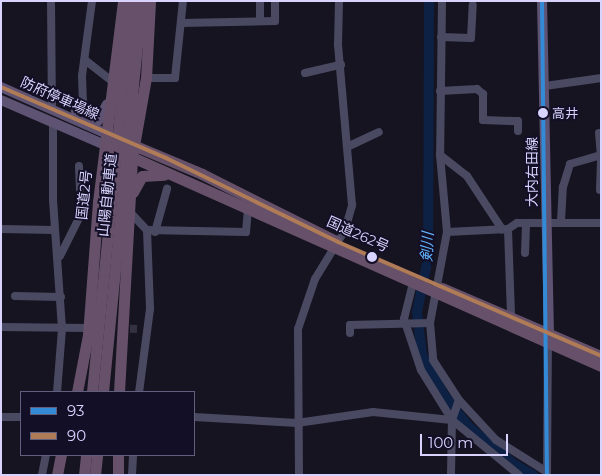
<!DOCTYPE html>
<html>
<head>
<meta charset="utf-8">
<style>
  body { margin:0 }
  #map { position:relative; width:602px; height:476px; overflow:hidden; background:#161421; font-family:Montserrat,"Noto Sans JP",sans-serif }
  div>[style] { position:absolute }
  .river>* { height:10px; margin:-5px; padding:0 5px; transform-origin:5px; border-radius:5px; background:#0d2144 }
  .minor-tunnel>* { height:8px; margin-top:-4px; transform-origin:0; background:repeating-linear-gradient(90deg,#333142 0 8px,transparent 0 12px) }
  .minor>* { height:8px; margin:-4px; padding:0 4px; transform-origin:4px; border-radius:4px; background:#4a4962 }
  .major>* { height:10px; margin:-5px; padding:0 5px; transform-origin:5px; border-radius:5px; background:#5e5373 }
  .highway>* { height:11px; margin:-5.5px; padding:0 5.5px; transform-origin:5.5px; border-radius:5.5px; background:#67516a }
  .highway-bridge>* { height:11px; margin:-5.5px; padding:0 5.5px; transform-origin:5.5px; border-radius:5.5px; background:#67516a }
  .bus-1>* { height:4px; margin:-2px; padding:0 2px; transform-origin:2px; border-radius:2px; background:#338bd7 }
  .bus-2>* { height:4px; margin:-2px; padding:0 2px; transform-origin:2px; border-radius:2px; background:#b07c57 }
  .dots>* { width:14px; height:14px; translate:-50% -50%; box-sizing:border-box; border:2px solid #130f26; border-radius:50% }
  span { translate:-50% -50%; white-space:nowrap; text-align:center; line-height:1.15; -webkit-text-stroke:4px #130f26; paint-order:stroke }
  .bus-label { font-size:13px; color:#d9d4ff }
  .left { translate:0 -50%; text-align:left }
  .street-label { font-size:14px; color:#d9d4ff }
  .water-label { font-size:15px; color:#62b6ff; font-style:italic }
  .frame { position:absolute; inset:0; border:2px solid #d9d4ff; pointer-events:none }
  .legend { position:absolute; left:20px; top:391px; width:175px; height:65px; box-sizing:border-box; background:#130f26; border:1px solid #625e7d; margin:0; padding:6px 9px; list-style:none; font-size:15px; color:#d9d4ff }
  .legend li { display:flex; align-items:center; gap:10px; height:25px }
  .legend b { width:25px; border:1px solid #625e7d }
  .scale { position:absolute; left:420px; top:434px; width:88px; height:22px; box-sizing:border-box; border:2px solid #d9d4ff; border-top:0; padding-left:6px; font-size:15px; line-height:18px; white-space:nowrap; color:#d9d4ff; -webkit-text-stroke:4px #130f26; paint-order:stroke }
</style>
</head>
<body>
<div id="map">
  <div class="river">
    <div style="left:429px;top:1px;width:257px;rotate:90.2deg"></div>
    <div style="left:428px;top:258px;width:55px;rotate:101.5deg"></div>
    <div style="left:417px;top:312px;width:42px;rotate:83.2deg"></div>
    <div style="left:422px;top:354px;width:47px;rotate:61.8deg"></div>
    <div style="left:444px;top:395px;width:39px;rotate:52deg"></div>
    <div style="left:468px;top:426px;width:60px;rotate:39.6deg"></div>
    <div style="left:514px;top:464px;width:22px;rotate:30deg"></div>
  </div>
  <div class="minor-tunnel">
    <div style="left:106px;top:328px;width:31px;rotate:2deg"></div>
  </div>
  <div class="minor">
    <div style="left:51px;top:1px;width:108px;rotate:89.5deg"></div>
    <div style="left:260px;top:1px;width:20px;rotate:90deg"></div>
    <div style="left:442px;top:1px;width:154px;rotate:90.7deg"></div>
    <div style="left:440px;top:155px;width:77px;rotate:84.8deg"></div>
    <div style="left:447px;top:232px;width:93px;rotate:100.6deg"></div>
    <div style="left:430px;top:323px;width:37px;rotate:85deg"></div>
    <div style="left:433px;top:360px;width:48px;rotate:57deg"></div>
    <div style="left:459px;top:400px;width:54px;rotate:47.2deg"></div>
    <div style="left:496px;top:440px;width:60px;rotate:32.1deg"></div>
    <div style="left:181px;top:23px;width:94px;rotate:-1.2deg"></div>
    <div style="left:275px;top:21px;width:20px;rotate:-90deg"></div>
    <div style="left:441px;top:37px;width:30px;rotate:2deg"></div>
    <div style="left:471px;top:38px;width:33px;rotate:-87deg"></div>
    <div style="left:85px;top:60px;width:37px;rotate:38deg"></div>
    <div style="left:305px;top:73px;width:37px;rotate:-13deg"></div>
    <div style="left:146px;top:78px;width:29px"></div>
    <div style="left:175px;top:78px;width:77px;rotate:-84.1deg"></div>
    <div style="left:545px;top:86px;width:57px;rotate:-8.1deg"></div>
    <div style="left:440px;top:91px;width:37px;rotate:-3deg"></div>
    <div style="left:477px;top:89px;width:8px;rotate:40deg"></div>
    <div style="left:483px;top:94px;width:26px;rotate:90deg"></div>
    <div style="left:483px;top:120px;width:35px;rotate:2deg"></div>
    <div style="left:518px;top:121px;width:10px;rotate:90deg"></div>
    <div style="left:83px;top:104px;width:28px;rotate:-92deg"></div>
    <div style="left:82px;top:76px;width:76px;rotate:-82.4deg"></div>
    <div style="left:53px;top:122px;width:78px;rotate:90deg"></div>
    <div style="left:53px;top:200px;width:129px;rotate:86deg"></div>
    <div style="left:62px;top:329px;width:63px;rotate:94.5deg"></div>
    <div style="left:599px;top:133px;width:21px;rotate:85deg"></div>
    <div style="left:347px;top:147px;width:35px;rotate:-25deg"></div>
    <div style="left:440px;top:155px;width:34px;rotate:38deg"></div>
    <div style="left:467px;top:176px;width:64px;rotate:56.6deg"></div>
    <div style="left:600px;top:190px;width:32px;rotate:-88deg"></div>
    <div style="left:129px;top:211px;width:26px;rotate:47deg"></div>
    <div style="left:147px;top:230px;width:79px;rotate:87.8deg"></div>
    <div style="left:150px;top:309px;width:84px;rotate:97.5deg"></div>
    <div style="left:561px;top:222px;width:35px;rotate:-87deg"></div>
    <div style="left:563px;top:187px;width:24px;rotate:-73deg"></div>
    <div style="left:570px;top:164px;width:32px;rotate:-16deg"></div>
    <div style="left:1px;top:229px;width:54px;rotate:1.1deg"></div>
    <div style="left:508px;top:229px;width:87px;rotate:88deg"></div>
    <div style="left:147px;top:230px;width:99px;rotate:1.2deg"></div>
    <div style="left:246px;top:232px;width:23px;rotate:-85deg"></div>
    <div style="left:155px;top:232px;width:45px;rotate:-74.4deg"></div>
    <div style="left:447px;top:232px;width:61px;rotate:-2.8deg"></div>
    <div style="left:508px;top:229px;width:11px;rotate:-34deg"></div>
    <div style="left:517px;top:223px;width:84px"></div>
    <div style="left:525px;top:253px;width:30px;rotate:-88deg"></div>
    <div style="left:60px;top:256px;width:47px;rotate:-63.4deg"></div>
    <div style="left:81px;top:214px;width:48px;rotate:-92.4deg"></div>
    <div style="left:413px;top:283px;width:37px;rotate:104deg"></div>
    <div style="left:404px;top:319px;width:54px;rotate:71.6deg"></div>
    <div style="left:421px;top:370px;width:59px;rotate:58.2deg"></div>
    <div style="left:452px;top:420px;width:87px;rotate:39.4deg"></div>
    <div style="left:15px;top:296px;width:46px;rotate:1.2deg"></div>
    <div style="left:1px;top:327px;width:86px;rotate:0.7deg"></div>
    <div style="left:350px;top:333px;width:8px;rotate:-90deg"></div>
    <div style="left:350px;top:325px;width:80px;rotate:-1.4deg"></div>
    <div style="left:1px;top:417px;width:20px"></div>
    <div style="left:194px;top:417px;width:103px;rotate:3.3deg"></div>
    <div style="left:297px;top:423px;width:77px;rotate:-8.2deg"></div>
    <div style="left:373px;top:412px;width:79px;rotate:5.8deg"></div>
    <div style="left:42px;top:475px;width:20px;rotate:-79deg"></div>
    <div style="left:132px;top:475px;width:20px;rotate:-87deg"></div>
    <div style="left:299px;top:475px;width:146px;rotate:-90.4deg"></div>
    <div style="left:298px;top:329px;width:53px;rotate:-71.2deg"></div>
    <div style="left:315px;top:279px;width:57px;rotate:-58.5deg"></div>
    <div style="left:345px;top:230px;width:26px;rotate:-74deg"></div>
    <div style="left:352px;top:205px;width:161px;rotate:-95deg"></div>
    <div style="left:338px;top:45px;width:44px;rotate:-88.7deg"></div>
    <div style="left:451px;top:475px;width:55px;rotate:-89deg"></div>
    <div style="left:452px;top:420px;width:21px;rotate:-71deg"></div>
    <div style="left:547px;top:475px;width:132px;rotate:-89.6deg"></div>
  </div>
  <div class="major">
    <div style="left:542px;top:1px;width:339px;rotate:88.8deg"></div>
    <div style="left:1px;top:87px;width:116px;rotate:23.9deg"></div>
    <div style="left:1px;top:100px;width:113px;rotate:23.4deg"></div>
    <div style="left:76px;top:111px;width:10px;rotate:-45deg"></div>
    <div style="left:82px;top:122px;width:16px;rotate:-4deg"></div>
    <div style="left:98px;top:121px;width:19px;rotate:-62deg"></div>
  </div>
  <div class="highway">
    <div style="left:107px;top:134px;width:103px;rotate:22.8deg"></div>
    <div style="left:202px;top:174px;width:150px;rotate:26.6deg"></div>
    <div style="left:105px;top:145px;width:543px;rotate:24.02deg"></div>
    <div style="left:133px;top:192px;width:18px;rotate:-61deg"></div>
    <div style="left:142px;top:176px;width:22px;rotate:-3deg"></div>
    <div style="left:442px;top:288px;width:173px;rotate:23.2deg"></div>
    <div style="left:77px;top:392px;width:58px;rotate:-79.1deg"></div>
    <div style="left:88px;top:335px;width:133px;rotate:-85.7deg"></div>
    <div style="left:98px;top:202px;width:203px;rotate:-82.9deg"></div>
    <div style="left:119px;top:392px;width:235px;rotate:-86.8deg"></div>
    <div style="left:132px;top:157px;width:80px;rotate:-80deg"></div>
    <div style="left:146px;top:78px;width:77px;rotate:-87deg"></div>
    <div style="left:57px;top:475px;width:20px;rotate:-79deg"></div>
    <div style="left:84px;top:475px;width:20px;rotate:-84deg"></div>
    <div style="left:95px;top:475px;width:20px;rotate:-84deg"></div>
    <div style="left:118px;top:475px;width:20px;rotate:-90deg"></div>
  </div>
  <div class="highway-bridge">
    <div style="left:92px;top:392px;width:393px;rotate:-84.3deg"></div>
    <div style="left:103px;top:392px;width:393px;rotate:-84.4deg"></div>
  </div>
  <div class="bus-1">
    <div style="left:542px;top:1px;width:474px;rotate:89.4deg"></div>
  </div>
  <div class="bus-2">
    <div style="left:1px;top:87px;width:180px;rotate:23.3deg"></div>
    <div style="left:166px;top:158px;width:191px;rotate:26deg"></div>
    <div style="left:338px;top:242px;width:287px;rotate:23.4deg"></div>
  </div>
  <div class="dots">
    <div style="left:543px;top:113px;background:#d9d4ff"></div>
    <div style="left:372px;top:257px;background:#d9d4ff"></div>
  </div>
  <div class="bus-label">
    <span class="left" style="left:552px;top:113px">高井</span>
  </div>
  <div class="street-label">
    <span style="left:60px;top:98px;rotate:24deg">防府停車場線</span>
    <span style="left:532px;top:172px;rotate:-90deg">大内右田線</span>
    <span style="left:84px;top:195px;rotate:-84deg">国道2号</span>
    <span style="left:107px;top:195px;rotate:-84deg">山陽自動車道</span>
    <span style="left:358px;top:234px;rotate:24deg">国道262号</span>
  </div>
  <div class="water-label">
    <span style="left:427px;top:247px;rotate:-87deg">剣川</span>
  </div>
  <div class="frame"></div>
  <ul class="legend">
  <li><b style="height:6px;background:#338bd7"></b>93</li>
  <li><b style="height:6px;background:#b07c57"></b>90</li>
  </ul>
  <div class="scale">100 m</div>
</div>
</body>
</html>
